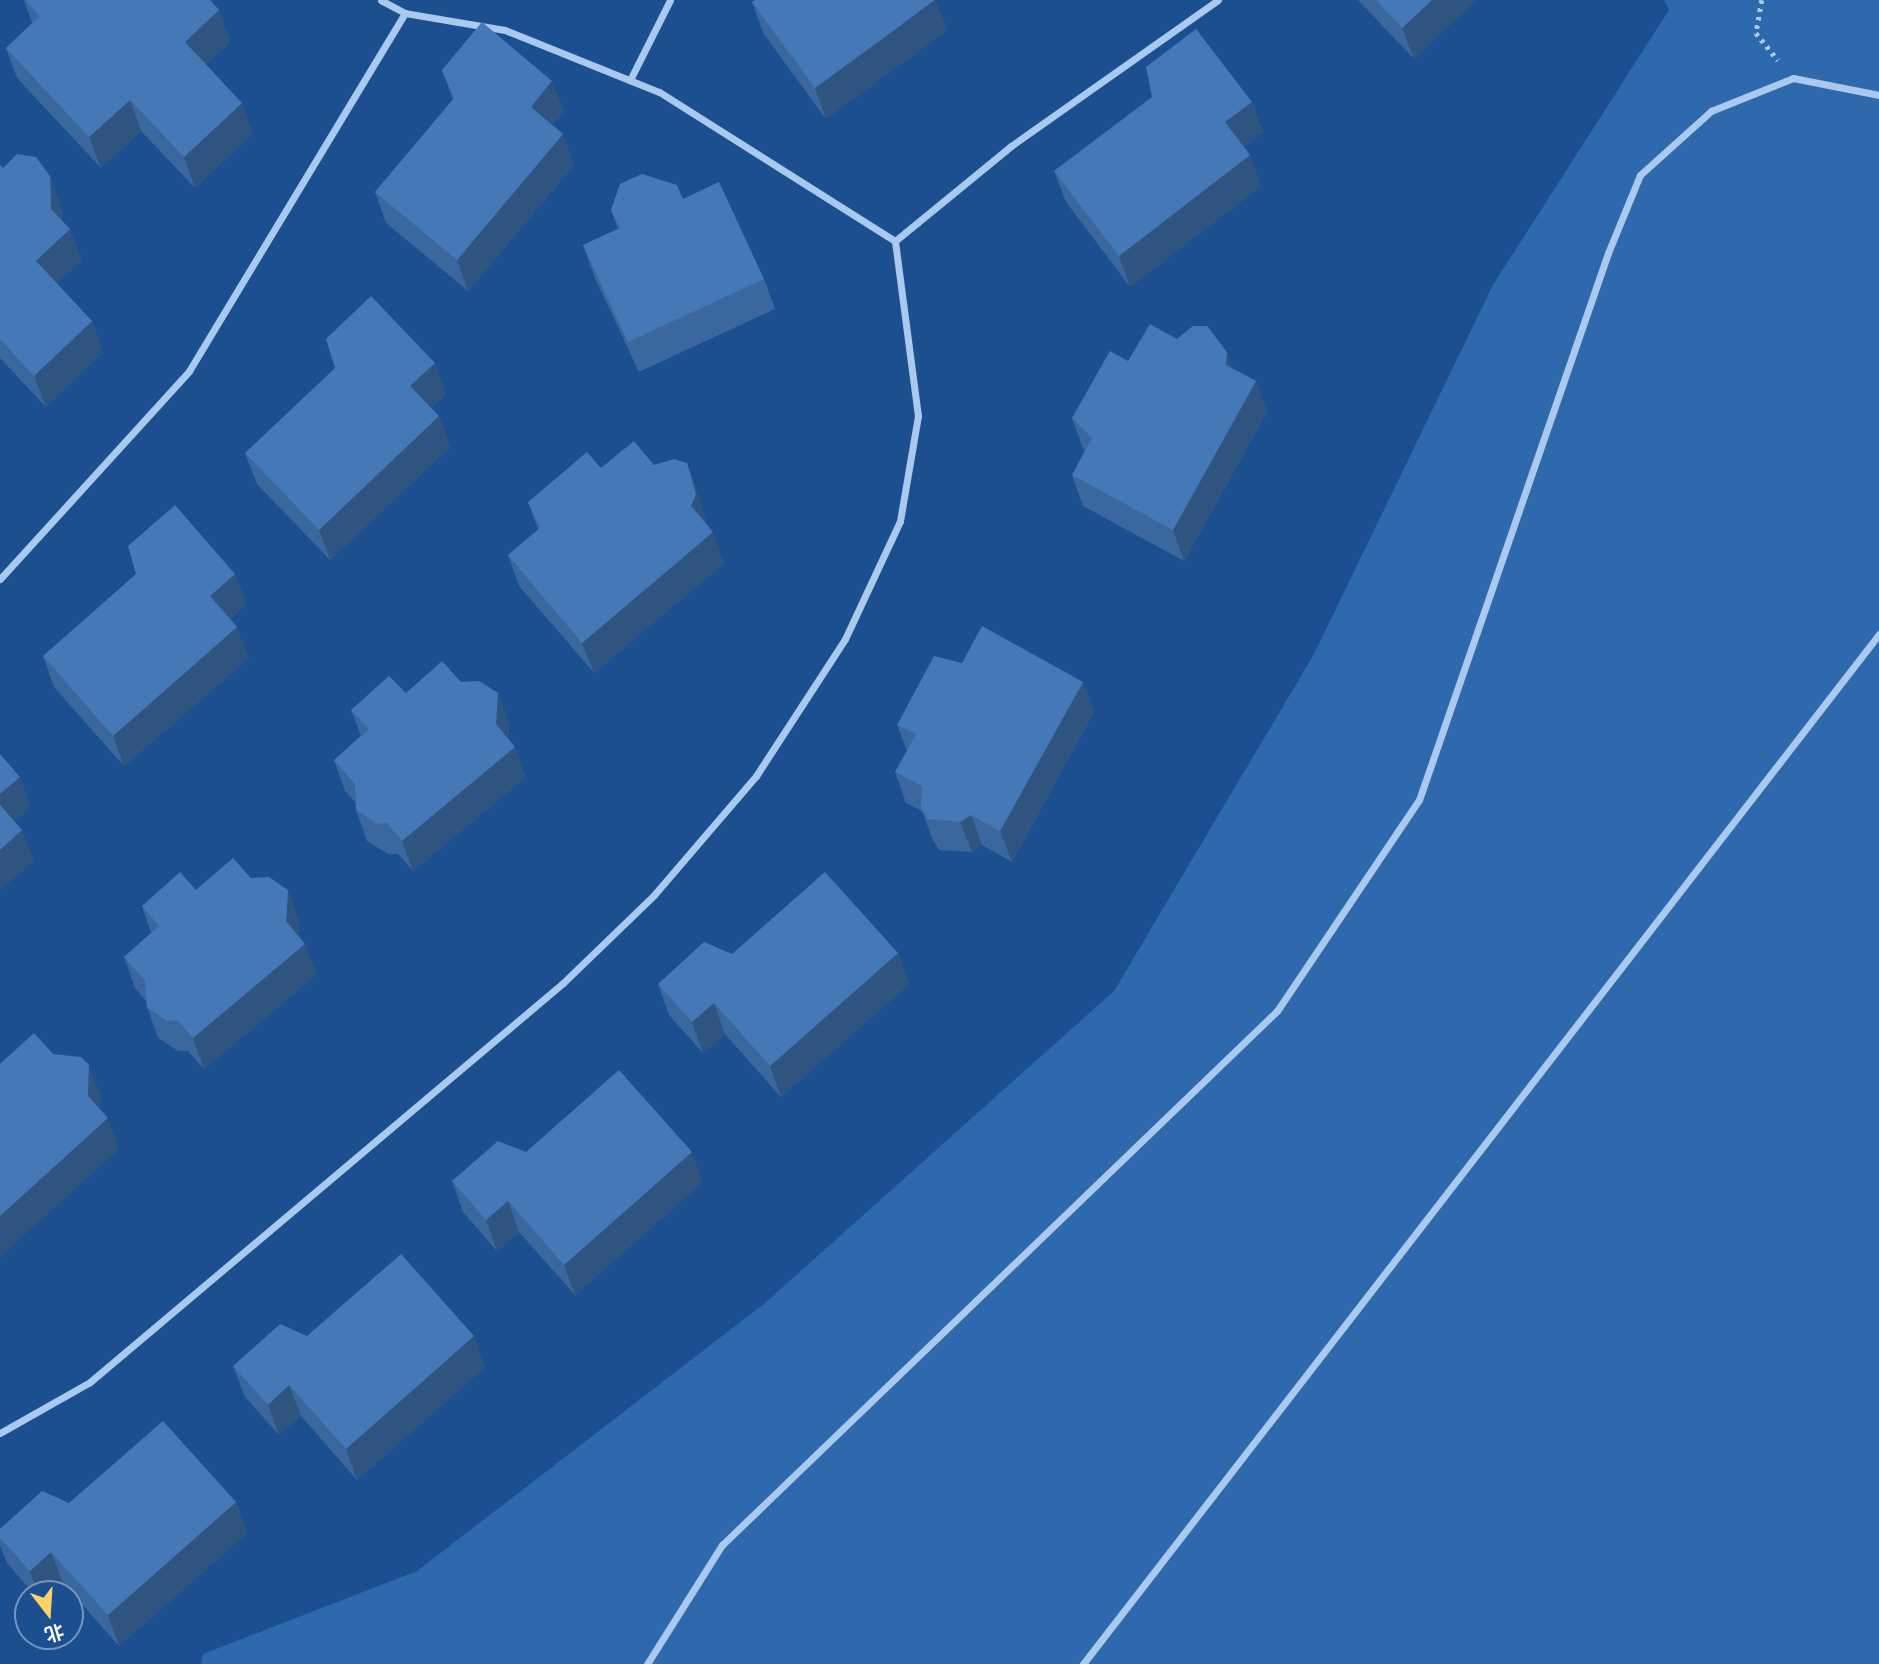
<!DOCTYPE html>
<html>
<head>
<meta charset="utf-8">
<style>
  body { margin:0 }
  #map { position:relative; width:1879px; height:1664px; overflow:hidden; background:#1b4f8f; font-family:"Titillium Web","Noto Sans SC",sans-serif }
  div>[style] { position:absolute }
  .green>* { inset:0; background:#2e69ad }
  .path>* { height:4.5px; margin-top:-2.25px; transform-origin:0; background:repeating-linear-gradient(90deg,#a9c9ee 0 3.5px,transparent 0 8.5px) }
  .street>* { height:7px; margin:-3.5px; padding:0 3.5px; transform-origin:3.5px; border-radius:3.5px; background:#a9c9ee }
  .wall>* { inset:0; background:#3a679d }
  .shaded-wall>* { inset:0; background:#305480 }
  .building>* { inset:0; background:#4478b7 }
  span { translate:-50% -50%; white-space:nowrap; text-align:center; line-height:1.15; -webkit-text-stroke:5px #1b4f8f; paint-order:stroke }
  .north { position:absolute; left:14px; top:1580px; width:70px; height:70px; box-sizing:border-box; background:#1b4f8f; border:2px solid #7695bc; border-radius:50%; rotate:163deg; font-size:19px; font-weight:700; line-height:28px; text-align:center; color:#fff }
  .north::after { content:''; display:block; margin:auto; width:24px; height:32px; background:#ffd166; clip-path:polygon(50% 0,100% 100%,50% 72%,0 100%) }
</style>
</head>
<body>
<div id="map">
  <div class="green">
    <div style="clip-path:polygon(1664px 0,1879px 0,1879px 1664px,201px 1664px,203px 1654px,417px 1571px,765px 1303px,1114px 991px,1314px 654px,1493px 285px,1669px 10px)"></div>
  </div>
  <div class="path">
    <div style="left:1762px;top:0;width:34px;rotate:100deg"></div>
    <div style="left:1756px;top:33px;width:35px;rotate:51deg"></div>
  </div>
  <div class="street">
    <div style="left:630px;top:80px;width:89px;rotate:-63.4deg"></div>
    <div style="left:895px;top:241px;width:150px;rotate:-39.3deg"></div>
    <div style="left:1011px;top:146px;width:253px;rotate:-35.2deg"></div>
    <div style="left:0;top:579px;width:281px;rotate:-47.7deg"></div>
    <div style="left:189px;top:371px;width:418px;rotate:-58.9deg"></div>
    <div style="left:0;top:1433px;width:103px;rotate:-29.5deg"></div>
    <div style="left:90px;top:1382px;width:619px;rotate:-40.15deg"></div>
    <div style="left:563px;top:983px;width:127px;rotate:-44deg"></div>
    <div style="left:654px;top:895px;width:157px;rotate:-49.4deg"></div>
    <div style="left:756px;top:776px;width:163px;rotate:-57deg"></div>
    <div style="left:845px;top:639px;width:130px;rotate:-65deg"></div>
    <div style="left:900px;top:521px;width:107px;rotate:-80.3deg"></div>
    <div style="left:918px;top:416px;width:177px;rotate:-97.5deg"></div>
    <div style="left:895px;top:241px;width:279px;rotate:-147.7deg"></div>
    <div style="left:659px;top:92px;width:166px;rotate:-158.1deg"></div>
    <div style="left:505px;top:30px;width:101px;rotate:-170.4deg"></div>
    <div style="left:405px;top:13px;width:27px;rotate:-152deg"></div>
    <div style="left:647px;top:1664px;width:141px;rotate:-57.8deg"></div>
    <div style="left:722px;top:1545px;width:770px;rotate:-43.9deg"></div>
    <div style="left:1277px;top:1011px;width:254px;rotate:-56.1deg"></div>
    <div style="left:1419px;top:800px;width:579px;rotate:-70.94deg"></div>
    <div style="left:1608px;top:253px;width:84px;rotate:-67.7deg"></div>
    <div style="left:1640px;top:175px;width:96px;rotate:-42deg"></div>
    <div style="left:1711px;top:111px;width:88px;rotate:-21.9deg"></div>
    <div style="left:1793px;top:78px;width:88px;rotate:11.2deg"></div>
    <div style="left:1083px;top:1664px;width:1302px;rotate:-52.3deg"></div>
  </div>
  <div class="wall">
    <div style="clip-path:polygon(24px 0,211px 1px,219px 10px,230px 41px,206px 64px,253px 133px,195px 188px,141px 131px,101px 168px,17px 78px,6px 48px,32px 23px)"></div>
    <div style="clip-path:polygon(1358px 0,1476px 0,1414px 59px)"></div>
    <div style="clip-path:polygon(752px 2px,947px 30px,826px 119px,763px 33px)"></div>
    <div style="clip-path:polygon(442px 70px,564px 112px,552px 125px,563px 134px,574px 165px,468px 291px,386px 223px,375px 192px,453px 100px)"></div>
    <div style="clip-path:polygon(1252px 102px,1263px 132px,1244px 147px,1250px 155px,1261px 186px,1130px 287px,1066px 202px,1054px 171px)"></div>
    <div style="clip-path:polygon(0 165px,3px 168px,50px 176px,61px 207px,62px 220px,82px 260px,56px 283px,92px 321px,103px 352px,46px 407px,0 358px)"></div>
    <div style="clip-path:polygon(683px 199px,764px 279px,775px 309px,639px 372px,594px 276px,583px 245px,618px 229px,611px 210px)"></div>
    <div style="clip-path:polygon(1177px 339px,1256px 381px,1267px 412px,1184px 561px,1083px 506px,1072px 475px,1085px 451px,1083px 449px,1072px 418px,1128px 361px)"></div>
    <div style="clip-path:polygon(446px 394px,431px 408px,439px 416px,450px 447px,330px 560px,257px 484px,245px 453px)"></div>
    <div style="clip-path:polygon(687px 463px,698px 494px,707px 525px,724px 563px,594px 673px,519px 586px,508px 555px,538px 530px,528px 502px,601px 468px)"></div>
    <div style="clip-path:polygon(235px 574px,246px 604px,230px 619px,249px 658px,124px 766px,54px 687px,43px 656px)"></div>
    <div style="clip-path:polygon(962px 663px,1083px 682px,1094px 712px,1012px 862px,982px 845px,972px 852px,939px 850px,932px 838px,922px 811px,906px 803px,895px 772px,907px 751px,897px 725px)"></div>
    <div style="clip-path:polygon(461px 682px,509px 724px,508px 738px,526px 777px,413px 871px,398px 854px,388px 854px,367px 841px,356px 810px,356px 803px,345px 791px,334px 760px,361px 736px,351px 710px,406px 693px)"></div>
    <div style="clip-path:polygon(251px 878px,288px 890px,299px 921px,298px 935px,317px 974px,204px 1069px,188px 1051px,178px 1051px,158px 1038px,147px 1007px,146px 1001px,135px 988px,124px 957px,151px 933px,142px 906px,196px 890px)"></div>
    <div style="clip-path:polygon(898px 953px,909px 984px,781px 1097px,725px 1034px,703px 1053px,669px 1015px,658px 984px,732px 954px)"></div>
    <div style="clip-path:polygon(526px 1152px,703px 1182px,575px 1295px,519px 1232px,497px 1251px,463px 1212px,452px 1181px)"></div>
    <div style="clip-path:polygon(307px 1336px,485px 1367px,357px 1480px,301px 1416px,279px 1435px,245px 1397px,233px 1366px)"></div>
    <div style="clip-path:polygon(236px 1502px,247px 1533px,119px 1646px,63px 1583px,50px 1594px,34px 1594px,7px 1563px,0 1545px,0 1529px,69px 1503px)"></div>
  </div>
  <div class="shaded-wall">
    <div style="clip-path:polygon(204px 0,211px 0,212px 17px,219px 10px,230px 41px,196px 73px,185px 42px)"></div>
    <div style="clip-path:polygon(936px 0,947px 30px,826px 119px,815px 88px)"></div>
    <div style="clip-path:polygon(1432px 0,1476px 0,1414px 59px,1402px 28px)"></div>
    <div style="clip-path:polygon(552px 81px,564px 112px,542px 138px,531px 107px)"></div>
    <div style="clip-path:polygon(130px 100px,141px 131px,101px 168px,89px 137px)"></div>
    <div style="clip-path:polygon(1252px 102px,1263px 132px,1236px 153px,1225px 122px)"></div>
    <div style="clip-path:polygon(242px 103px,253px 133px,195px 188px,184px 157px)"></div>
    <div style="clip-path:polygon(563px 134px,574px 165px,468px 291px,457px 260px)"></div>
    <div style="clip-path:polygon(1250px 155px,1261px 186px,1130px 287px,1119px 256px)"></div>
    <div style="clip-path:polygon(50px 176px,61px 207px,62px 236px,70px 229px,82px 260px,47px 292px,36px 261px,51px 209px)"></div>
    <div style="clip-path:polygon(92px 321px,103px 352px,46px 407px,34px 376px)"></div>
    <div style="clip-path:polygon(1227px 352px,1238px 383px,1226px 365px)"></div>
    <div style="clip-path:polygon(435px 363px,446px 394px,421px 417px,410px 386px)"></div>
    <div style="clip-path:polygon(1256px 381px,1267px 412px,1184px 561px,1173px 530px)"></div>
    <div style="clip-path:polygon(439px 416px,450px 447px,330px 560px,319px 530px)"></div>
    <div style="clip-path:polygon(687px 463px,698px 494px,707px 525px,691px 506px)"></div>
    <div style="clip-path:polygon(713px 532px,724px 563px,594px 673px,582px 643px)"></div>
    <div style="clip-path:polygon(235px 574px,246px 604px,221px 627px,210px 596px)"></div>
    <div style="clip-path:polygon(237px 627px,249px 658px,124px 766px,113px 736px)"></div>
    <div style="clip-path:polygon(1083px 682px,1094px 712px,1012px 862px,1000px 831px)"></div>
    <div style="clip-path:polygon(498px 693px,509px 724px,507px 753px,515px 747px,526px 777px,413px 871px,402px 841px,496px 724px)"></div>
    <div style="clip-path:polygon(20px 777px,31px 807px,6px 830px,0 813px,0 794px)"></div>
    <div style="clip-path:polygon(971px 815px,982px 845px,972px 852px,960px 822px)"></div>
    <div style="clip-path:polygon(22px 830px,34px 861px,0 890px,0 850px)"></div>
    <div style="clip-path:polygon(288px 890px,299px 921px,298px 950px,305px 944px,317px 974px,204px 1069px,193px 1038px,286px 921px)"></div>
    <div style="clip-path:polygon(898px 953px,909px 984px,781px 1097px,770px 1066px)"></div>
    <div style="clip-path:polygon(714px 1003px,725px 1034px,703px 1053px,692px 1022px)"></div>
    <div style="clip-path:polygon(89px 1065px,101px 1096px,99px 1127px,108px 1118px,119px 1149px,0 1257px,0 1216px,88px 1096px)"></div>
    <div style="clip-path:polygon(692px 1152px,703px 1182px,575px 1295px,564px 1265px)"></div>
    <div style="clip-path:polygon(508px 1201px,519px 1232px,497px 1251px,486px 1220px)"></div>
    <div style="clip-path:polygon(474px 1336px,485px 1367px,357px 1480px,346px 1449px)"></div>
    <div style="clip-path:polygon(289px 1385px,301px 1416px,279px 1435px,268px 1405px)"></div>
    <div style="clip-path:polygon(236px 1502px,247px 1533px,119px 1646px,108px 1615px)"></div>
    <div style="clip-path:polygon(51px 1552px,63px 1583px,50px 1594px,38px 1594px,30px 1571px)"></div>
  </div>
  <div class="building">
    <div style="clip-path:polygon(25px 0,210px 0,219px 10px,185px 42px,242px 103px,184px 157px,130px 100px,89px 137px,6px 48px,40px 16px)"></div>
    <div style="clip-path:polygon(755px 0,935px 0,815px 88px,752px 2px)"></div>
    <div style="clip-path:polygon(1376px 0,1432px 0,1402px 28px)"></div>
    <div style="clip-path:polygon(482px 22px,552px 81px,531px 107px,563px 134px,457px 260px,375px 192px,454px 98px,442px 70px)"></div>
    <div style="clip-path:polygon(1196px 29px,1252px 102px,1225px 122px,1250px 155px,1119px 256px,1054px 171px,1152px 97px,1146px 67px)"></div>
    <div style="clip-path:polygon(17px 154px,36px 157px,50px 176px,51px 209px,70px 229px,36px 261px,92px 321px,34px 376px,0 339px,0 165px,3px 168px)"></div>
    <div style="clip-path:polygon(642px 174px,677px 185px,683px 199px,719px 182px,764px 279px,628px 342px,583px 245px,620px 228px,611px 210px,620px 184px)"></div>
    <div style="clip-path:polygon(371px 296px,435px 363px,410px 386px,439px 416px,319px 530px,245px 453px,335px 368px,326px 339px)"></div>
    <div style="clip-path:polygon(1150px 324px,1177px 339px,1193px 326px,1207px 326px,1227px 352px,1226px 365px,1256px 381px,1173px 530px,1072px 475px,1092px 438px,1072px 418px,1110px 351px,1128px 361px)"></div>
    <div style="clip-path:polygon(634px 441px,654px 465px,674px 459px,687px 463px,696px 494px,691px 506px,713px 532px,582px 643px,508px 555px,540px 528px,528px 502px,587px 452px,601px 468px)"></div>
    <div style="clip-path:polygon(175px 505px,235px 574px,210px 596px,237px 627px,113px 736px,43px 656px,136px 574px,128px 546px)"></div>
    <div style="clip-path:polygon(982px 626px,1083px 682px,1000px 831px,971px 815px,960px 822px,928px 819px,921px 807px,922px 786px,895px 772px,916px 734px,897px 725px,934px 656px,962px 663px)"></div>
    <div style="clip-path:polygon(442px 661px,461px 682px,479px 681px,498px 693px,496px 724px,515px 747px,402px 841px,387px 823px,377px 824px,356px 810px,355px 784px,334px 760px,369px 729px,351px 710px,389px 676px,406px 693px)"></div>
    <div style="clip-path:polygon(0 754px,20px 777px,0 794px)"></div>
    <div style="clip-path:polygon(0 805px,22px 830px,0 850px)"></div>
    <div style="clip-path:polygon(233px 858px,251px 878px,269px 877px,288px 890px,286px 921px,305px 944px,193px 1038px,177px 1020px,167px 1021px,147px 1007px,145px 981px,124px 957px,159px 926px,142px 906px,180px 872px,196px 890px)"></div>
    <div style="clip-path:polygon(825px 872px,898px 953px,770px 1066px,714px 1003px,692px 1022px,658px 984px,704px 942px,732px 954px)"></div>
    <div style="clip-path:polygon(34px 1033px,53px 1054px,81px 1057px,89px 1065px,88px 1096px,108px 1118px,0 1216px,0 1064px)"></div>
    <div style="clip-path:polygon(619px 1070px,692px 1152px,564px 1265px,508px 1201px,486px 1220px,452px 1181px,498px 1141px,526px 1152px)"></div>
    <div style="clip-path:polygon(401px 1254px,474px 1336px,346px 1449px,289px 1385px,268px 1405px,233px 1366px,280px 1324px,307px 1336px)"></div>
    <div style="clip-path:polygon(163px 1421px,236px 1502px,108px 1615px,51px 1552px,30px 1571px,0 1538px,0 1529px,42px 1491px,69px 1503px)"></div>
  </div>
  <div class="north">北</div>
</div>
</body>
</html>
